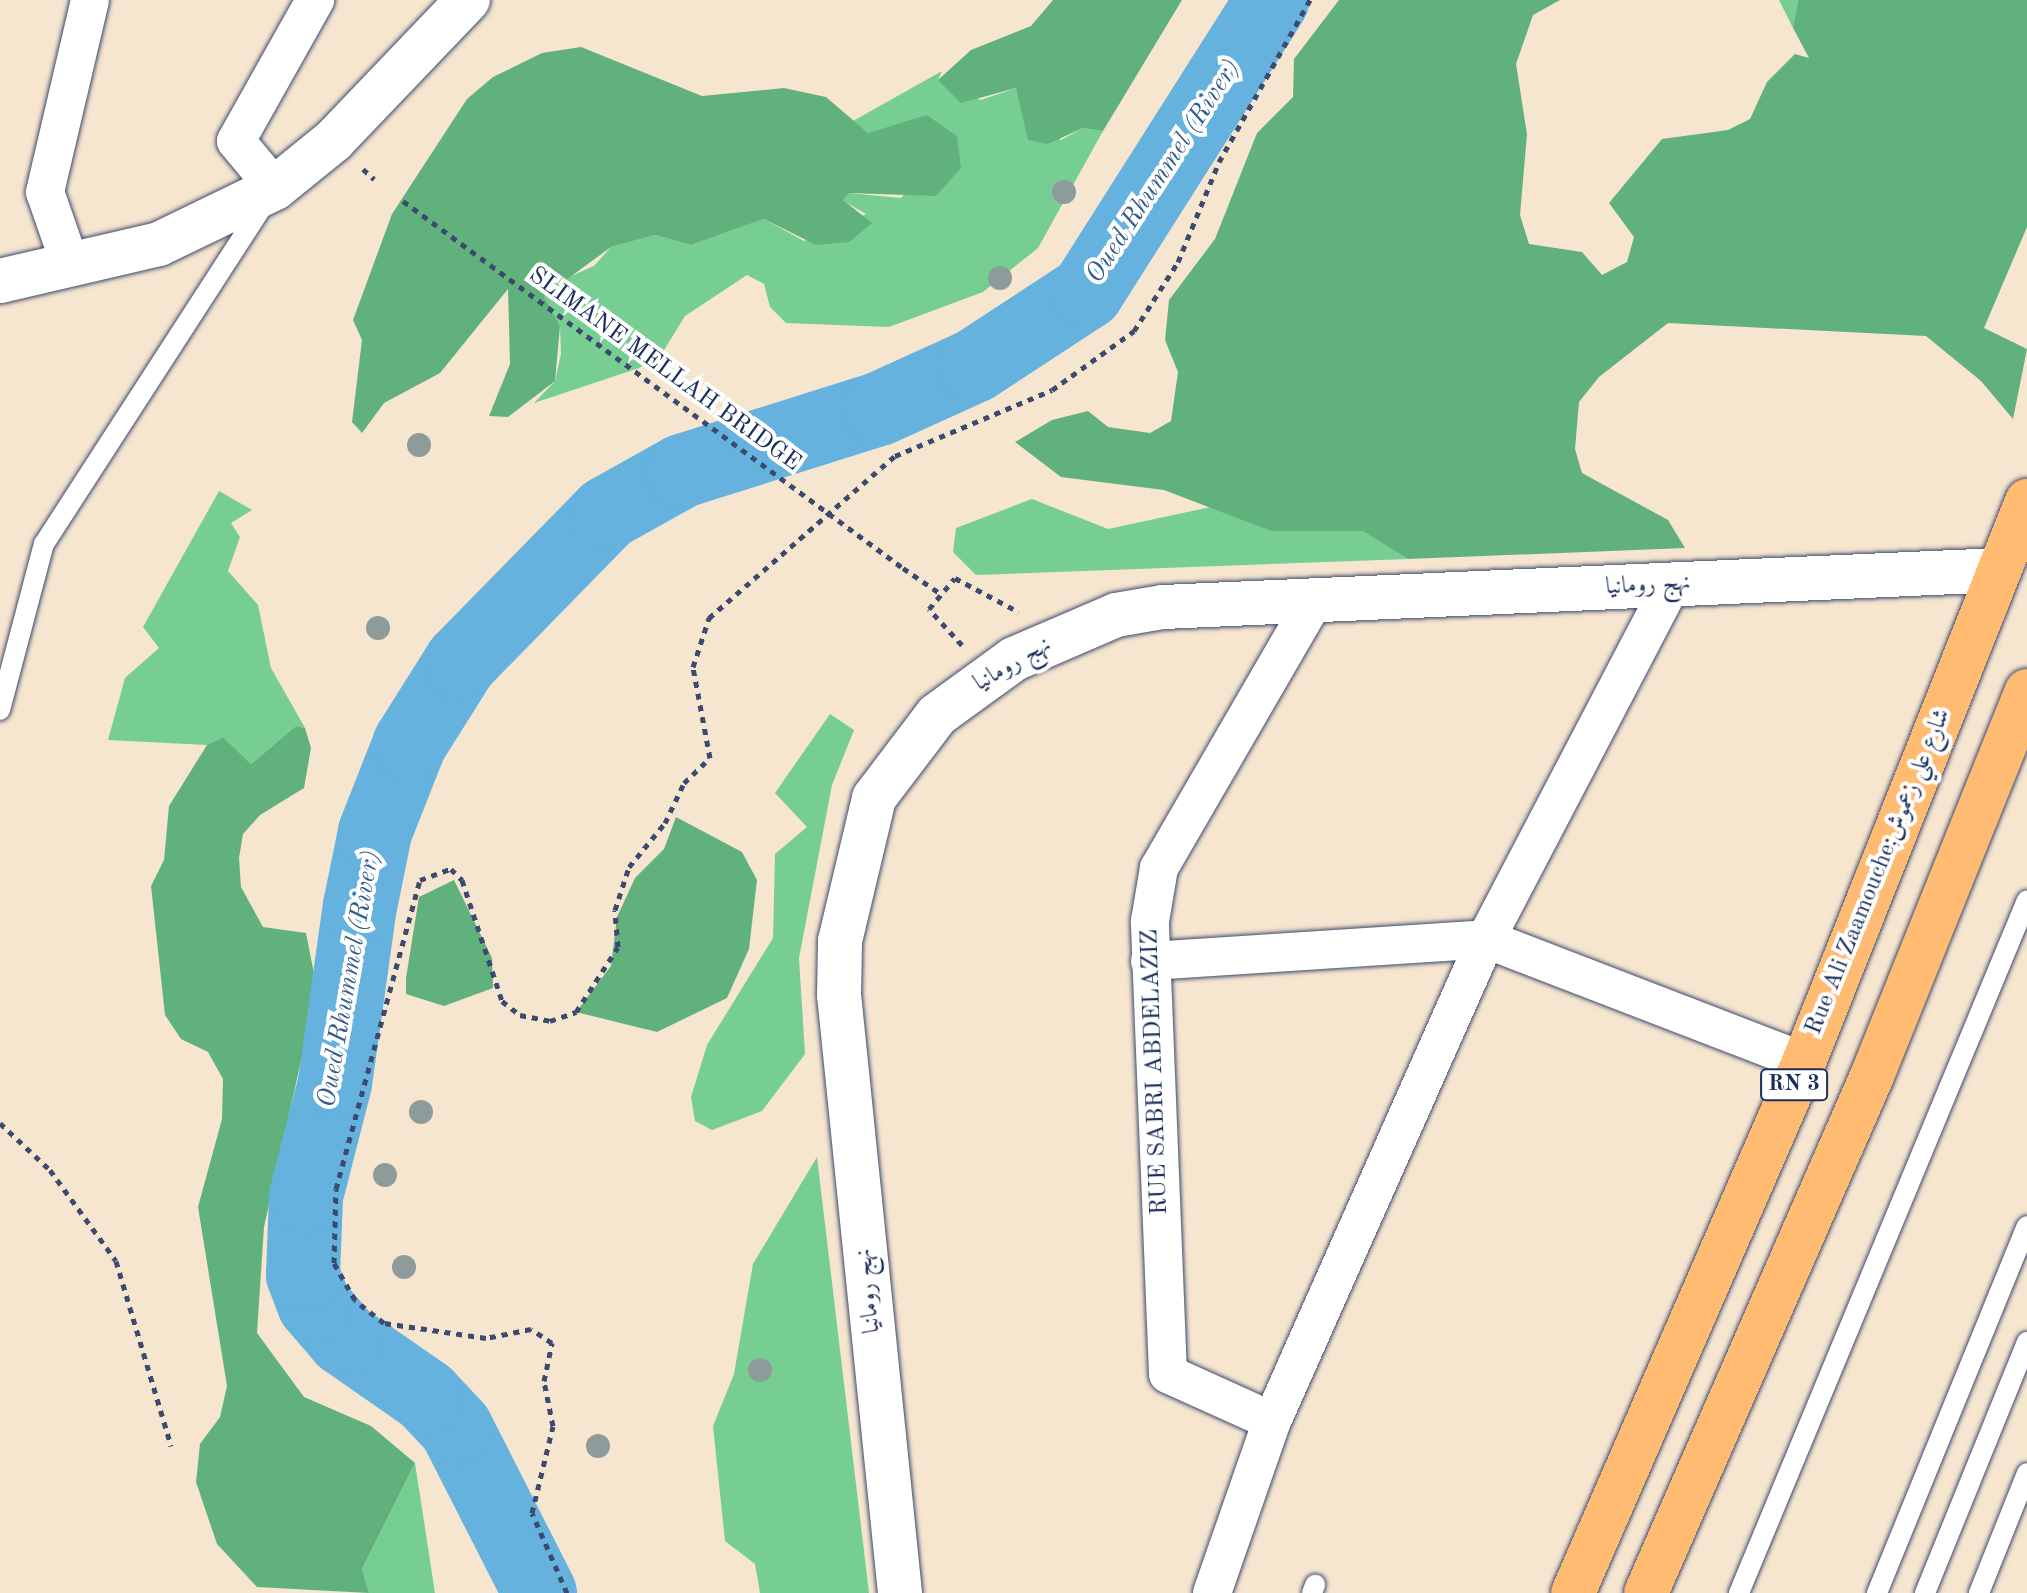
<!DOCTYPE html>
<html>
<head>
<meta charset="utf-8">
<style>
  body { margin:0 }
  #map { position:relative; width:2027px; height:1593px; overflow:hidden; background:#f6e5cf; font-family:"Old Standard TT",Amiri,serif }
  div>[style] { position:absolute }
  .green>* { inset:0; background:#77ce93 }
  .forest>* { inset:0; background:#61b17d }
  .river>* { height:74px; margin:-37px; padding:0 37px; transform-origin:37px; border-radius:37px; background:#65b2df }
  .path>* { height:5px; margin-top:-2.5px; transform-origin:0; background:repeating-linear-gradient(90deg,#3c4a6f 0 6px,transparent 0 12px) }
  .roads { filter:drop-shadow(0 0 2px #3c4a6f) drop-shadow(0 0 2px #3c4a6f) }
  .service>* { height:20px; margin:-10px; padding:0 10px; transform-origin:10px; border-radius:10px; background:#fff }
  .minor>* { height:38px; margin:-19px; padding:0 19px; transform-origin:19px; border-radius:19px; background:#fff }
  .tertiary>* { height:44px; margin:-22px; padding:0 22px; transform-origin:22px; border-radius:22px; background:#fff }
  .primary>* { height:44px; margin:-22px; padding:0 22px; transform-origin:22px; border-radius:22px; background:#ffbb71 }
  .path-bridge>* { height:5px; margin-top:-2.5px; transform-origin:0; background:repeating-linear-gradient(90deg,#3c4a6f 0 6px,transparent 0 12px) }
  .trees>* { width:24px; height:24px; margin:-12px; border-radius:50%; background:#8d9b9a }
  span { translate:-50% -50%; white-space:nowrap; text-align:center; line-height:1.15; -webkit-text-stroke:8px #fff; paint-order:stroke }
  .shield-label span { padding:2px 6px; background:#fff; border:2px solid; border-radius:6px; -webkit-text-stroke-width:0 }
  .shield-label { font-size:22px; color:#1b2f5e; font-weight:700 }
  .street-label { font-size:24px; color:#1b2f5e }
  .water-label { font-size:26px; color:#355d8b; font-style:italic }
</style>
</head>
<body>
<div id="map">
  <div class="green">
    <div style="clip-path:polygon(1779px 0,1798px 0,1793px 28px)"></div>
    <div style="clip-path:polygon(942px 71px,938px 80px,981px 100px,1016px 88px,1025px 115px,1061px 140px,1083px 128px,1103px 131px,1038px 248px,983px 292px,889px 327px,786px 323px,770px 307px,764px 284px,747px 275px,685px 316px,661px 355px,639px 368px,534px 403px,555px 381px,561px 354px,560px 326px,544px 296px,548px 286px,594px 266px,611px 247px,655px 235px,691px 245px,764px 219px,804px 241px,866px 214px,842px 200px,849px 193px,901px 198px,957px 137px,927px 115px,884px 132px,868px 133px,853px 121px)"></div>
    <div style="clip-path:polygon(219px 491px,252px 510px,231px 523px,240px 537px,228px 571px,258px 605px,271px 668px,305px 728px,296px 726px,251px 764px,223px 737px,207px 745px,108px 740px,125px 678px,159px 648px,143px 627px)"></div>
    <div style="clip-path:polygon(1032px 499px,1108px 529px,1211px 507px,1271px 531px,1364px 531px,1408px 559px,976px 575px,953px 552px,956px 528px)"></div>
    <div style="clip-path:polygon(830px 714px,854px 730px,832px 785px,799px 958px,805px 1054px,762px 1111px,712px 1130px,695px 1121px,691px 1097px,707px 1045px,773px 938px,775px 854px,807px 827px,775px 793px)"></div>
    <div style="clip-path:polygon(817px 1157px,869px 1593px,760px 1593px,755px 1564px,725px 1541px,713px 1426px,734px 1374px,753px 1264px)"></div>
    <div style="clip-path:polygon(415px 1463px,435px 1593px,369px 1593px,362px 1569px)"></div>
  </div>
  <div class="forest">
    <div style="clip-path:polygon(1053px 0,1182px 0,1103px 131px,1083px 128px,1048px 144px,1028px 140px,1016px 88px,961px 103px,938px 80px,971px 50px,1031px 26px)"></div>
    <div style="clip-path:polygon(1339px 0,1560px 0,1533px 15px,1516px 64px,1527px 134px,1520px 215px,1529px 244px,1582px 252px,1602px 275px,1627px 262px,1634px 237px,1609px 203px,1662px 139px,1728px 130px,1750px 119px,1767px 82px,1795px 54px,1809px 58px,1793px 28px,1798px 0,2027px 0,2027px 227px,1984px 328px,2027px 349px,2013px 419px,1981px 381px,1926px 336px,1668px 323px,1599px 377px,1579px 402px,1575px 449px,1582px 473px,1668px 520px,1685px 548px,1408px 559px,1363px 531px,1271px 531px,1164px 490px,1061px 477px,1015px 442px,1052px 420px,1088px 411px,1108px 427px,1150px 433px,1171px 421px,1178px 372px,1165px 340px,1169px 300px,1215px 239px,1257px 133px,1293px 97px,1294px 59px)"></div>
    <div style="clip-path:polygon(581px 47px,702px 96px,784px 88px,826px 97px,868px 133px,927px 115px,957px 136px,961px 168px,936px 196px,849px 193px,843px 200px,872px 223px,849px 242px,816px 245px,764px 219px,691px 245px,655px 235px,611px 247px,544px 296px,560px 326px,555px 381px,508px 417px,489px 416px,510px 364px,508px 289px,440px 373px,384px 403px,362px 433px,352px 422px,362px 340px,353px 320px,392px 214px,467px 99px,493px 77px,542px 53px)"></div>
    <div style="clip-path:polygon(296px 726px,305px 728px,311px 748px,304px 788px,260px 815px,243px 834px,239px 858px,241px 887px,263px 927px,306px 933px,317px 989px,264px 1227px,257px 1333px,304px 1397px,371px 1426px,415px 1463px,362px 1569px,369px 1593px,257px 1587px,217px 1544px,196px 1482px,200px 1444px,220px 1417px,227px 1386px,198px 1207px,222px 1119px,223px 1079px,208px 1052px,181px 1039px,165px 1015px,151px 886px,164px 860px,169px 806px,207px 745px,223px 737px,251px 764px)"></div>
    <div style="clip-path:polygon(676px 817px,742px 852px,757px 880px,749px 949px,727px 998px,657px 1032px,576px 1012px,611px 966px,617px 917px,635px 878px,664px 849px)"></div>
    <div style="clip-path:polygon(454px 880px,492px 958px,493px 988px,444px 1006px,406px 994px,406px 978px,419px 897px)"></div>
  </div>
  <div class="river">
    <div style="left:540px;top:1593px;width:185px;rotate:-117deg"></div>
    <div style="left:456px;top:1428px;width:44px;rotate:-133.2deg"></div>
    <div style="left:426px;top:1396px;width:100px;rotate:-145.2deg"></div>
    <div style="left:344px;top:1339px;width:46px;rotate:-130.6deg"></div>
    <div style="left:314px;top:1304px;width:31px;rotate:-111deg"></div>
    <div style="left:303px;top:1275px;width:79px;rotate:-87.8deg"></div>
    <div style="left:306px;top:1196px;width:117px;rotate:-75.6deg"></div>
    <div style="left:335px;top:1083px;width:179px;rotate:-82deg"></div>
    <div style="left:360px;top:906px;width:76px;rotate:-78.5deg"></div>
    <div style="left:375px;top:832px;width:96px;rotate:-68.5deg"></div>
    <div style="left:410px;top:743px;width:96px;rotate:-57.8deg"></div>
    <div style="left:461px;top:662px;width:209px;rotate:-45.6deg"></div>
    <div style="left:607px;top:513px;width:86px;rotate:-29.2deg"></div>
    <div style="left:682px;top:471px;width:207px;rotate:-17.5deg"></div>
    <div style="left:879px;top:409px;width:104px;rotate:-24.4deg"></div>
    <div style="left:974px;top:366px;width:135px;rotate:-33.2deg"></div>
    <div style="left:1087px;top:292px;width:346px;rotate:-57.6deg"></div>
  </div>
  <div class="path">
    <div style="left:363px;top:169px;width:15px;rotate:42deg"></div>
    <div style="left:903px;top:568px;width:46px;rotate:34.4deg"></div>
    <div style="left:962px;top:645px;width:49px;rotate:-132.5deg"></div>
    <div style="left:929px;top:609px;width:40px;rotate:-50deg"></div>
    <div style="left:955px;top:578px;width:72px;rotate:28deg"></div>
    <div style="left:0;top:1123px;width:69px;rotate:43.2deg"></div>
    <div style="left:50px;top:1170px;width:112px;rotate:54deg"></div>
    <div style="left:116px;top:1261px;width:193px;rotate:73.4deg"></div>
    <div style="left:567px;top:1593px;width:87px;rotate:-113.6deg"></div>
    <div style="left:532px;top:1513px;width:89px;rotate:-76.4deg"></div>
    <div style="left:553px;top:1426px;width:46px;rotate:-101.3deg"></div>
    <div style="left:544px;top:1381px;width:39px;rotate:-78deg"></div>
    <div style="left:552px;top:1343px;width:25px;rotate:-146deg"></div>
    <div style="left:531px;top:1329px;width:46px;rotate:168.7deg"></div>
    <div style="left:486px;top:1338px;width:103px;rotate:-171.6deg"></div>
    <div style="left:384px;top:1323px;width:37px;rotate:-142deg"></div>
    <div style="left:355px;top:1300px;width:43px;rotate:-119.6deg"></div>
    <div style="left:334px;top:1263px;width:74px;rotate:-88.5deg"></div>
    <div style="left:336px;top:1189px;width:320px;rotate:-74.8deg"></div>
    <div style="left:420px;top:880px;width:33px;rotate:-20deg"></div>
    <div style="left:451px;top:869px;width:16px;rotate:45deg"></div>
    <div style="left:462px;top:880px;width:127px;rotate:71.7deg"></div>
    <div style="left:502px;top:1001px;width:23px;rotate:38deg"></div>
    <div style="left:520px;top:1015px;width:31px;rotate:11deg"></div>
    <div style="left:550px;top:1021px;width:28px;rotate:-19deg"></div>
    <div style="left:576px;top:1012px;width:77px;rotate:-57.1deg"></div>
    <div style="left:618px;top:947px;width:37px;rotate:-95deg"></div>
    <div style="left:615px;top:910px;width:45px;rotate:-72deg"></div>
    <div style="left:629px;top:867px;width:57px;rotate:-50.7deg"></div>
    <div style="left:665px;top:823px;width:44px;rotate:-64.6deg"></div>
    <div style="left:684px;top:783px;width:36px;rotate:-44deg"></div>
    <div style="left:710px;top:758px;width:93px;rotate:-100.6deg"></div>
    <div style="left:693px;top:667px;width:52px;rotate:-71.9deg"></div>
    <div style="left:709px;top:618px;width:247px;rotate:-41.1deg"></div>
    <div style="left:895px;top:456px;width:170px;rotate:-22.8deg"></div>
    <div style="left:1052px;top:390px;width:101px;rotate:-35.7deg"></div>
    <div style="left:1134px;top:331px;width:82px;rotate:-57.5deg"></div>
    <div style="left:1178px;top:262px;width:108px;rotate:-67.7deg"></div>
    <div style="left:1219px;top:162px;width:186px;rotate:-60.7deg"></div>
  </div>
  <div class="roads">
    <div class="service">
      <div style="left:0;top:710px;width:172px;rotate:-75.2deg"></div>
      <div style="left:44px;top:544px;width:409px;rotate:-57.1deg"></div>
      <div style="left:1312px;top:1593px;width:9px;rotate:-69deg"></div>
      <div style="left:1739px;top:1593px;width:750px;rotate:-67.43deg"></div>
      <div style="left:1877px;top:1593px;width:396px;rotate:-67.8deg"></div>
      <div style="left:1925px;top:1593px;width:271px;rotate:-67.9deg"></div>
      <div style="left:1979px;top:1593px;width:129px;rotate:-68.2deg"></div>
    </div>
    <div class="minor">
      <div style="left:275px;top:188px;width:61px;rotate:-129.7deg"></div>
      <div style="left:236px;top:141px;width:162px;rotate:-60.7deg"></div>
      <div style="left:70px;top:264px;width:76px;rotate:-109.1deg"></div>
      <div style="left:45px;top:192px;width:197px;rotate:-76.8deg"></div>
      <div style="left:1150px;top:961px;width:337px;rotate:-3.7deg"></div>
      <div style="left:1486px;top:939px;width:341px;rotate:21.1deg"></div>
      <div style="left:1272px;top:1421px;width:114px;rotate:-155.7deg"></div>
      <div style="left:1168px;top:1374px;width:453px;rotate:-92.3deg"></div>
      <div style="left:1150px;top:921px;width:54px;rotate:-80.4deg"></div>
      <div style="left:1159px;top:868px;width:307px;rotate:-59.9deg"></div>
      <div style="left:1212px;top:1593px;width:182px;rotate:-70.8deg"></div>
      <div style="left:1272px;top:1421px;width:527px;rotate:-66.06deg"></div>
      <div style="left:1486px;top:939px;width:399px;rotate:-62.4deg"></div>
    </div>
    <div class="tertiary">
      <div style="left:0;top:281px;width:163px;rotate:-13.1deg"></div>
      <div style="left:159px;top:244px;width:129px;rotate:-25.8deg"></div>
      <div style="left:275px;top:188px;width:76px;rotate:-39.1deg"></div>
      <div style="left:334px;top:140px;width:194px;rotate:-46.3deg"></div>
      <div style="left:900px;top:1593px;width:601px;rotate:-95.82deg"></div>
      <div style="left:839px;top:995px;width:54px;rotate:-88.9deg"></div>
      <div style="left:840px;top:941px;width:147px;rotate:-76.6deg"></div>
      <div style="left:874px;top:798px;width:104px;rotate:-52.8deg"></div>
      <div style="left:937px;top:715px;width:95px;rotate:-36deg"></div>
      <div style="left:1014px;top:659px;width:111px;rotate:-23.3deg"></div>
      <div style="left:1116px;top:615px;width:48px;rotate:-9.7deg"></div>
      <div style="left:1163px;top:607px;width:837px;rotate:-2.53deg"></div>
    </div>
    <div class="primary">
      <div style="left:1573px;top:1593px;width:579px;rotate:-66.49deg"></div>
      <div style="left:1804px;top:1062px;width:604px;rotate:-68.32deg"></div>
      <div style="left:1646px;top:1593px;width:564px;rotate:-66.39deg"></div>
      <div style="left:1872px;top:1076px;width:415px;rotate:-68.1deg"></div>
    </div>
  </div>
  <div class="path-bridge">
    <div style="left:403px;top:201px;width:620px;rotate:36.28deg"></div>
  </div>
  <div class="trees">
    <div style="left:1064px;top:192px"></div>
    <div style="left:1000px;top:278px"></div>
    <div style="left:419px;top:445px"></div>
    <div style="left:378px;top:628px"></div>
    <div style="left:421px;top:1112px"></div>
    <div style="left:385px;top:1175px"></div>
    <div style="left:404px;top:1267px"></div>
    <div style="left:760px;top:1370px"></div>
    <div style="left:598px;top:1446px"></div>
  </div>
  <div class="shield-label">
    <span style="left:1794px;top:1085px">RN 3</span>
  </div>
  <div class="street-label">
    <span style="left:664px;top:370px;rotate:36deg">SLIMANE MELLAH BRIDGE</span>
    <span style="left:1648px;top:586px;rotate:-3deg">نهج رومانيا</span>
    <span style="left:1013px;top:665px;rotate:-30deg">نهج رومانيا</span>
    <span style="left:1879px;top:872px;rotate:-68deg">Rue Ali Zaamouche;شارع علي زعموش</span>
    <span style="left:1156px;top:1072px;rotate:-92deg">RUE SABRI ABDELAZIZ</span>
    <span style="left:869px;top:1291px;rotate:-96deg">نهج رومانيا</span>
  </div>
  <div class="water-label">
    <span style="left:1164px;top:172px;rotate:-57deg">Oued Rhummel (River)</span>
    <span style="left:350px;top:979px;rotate:-80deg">Oued Rhummel (River)</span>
  </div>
</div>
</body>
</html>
